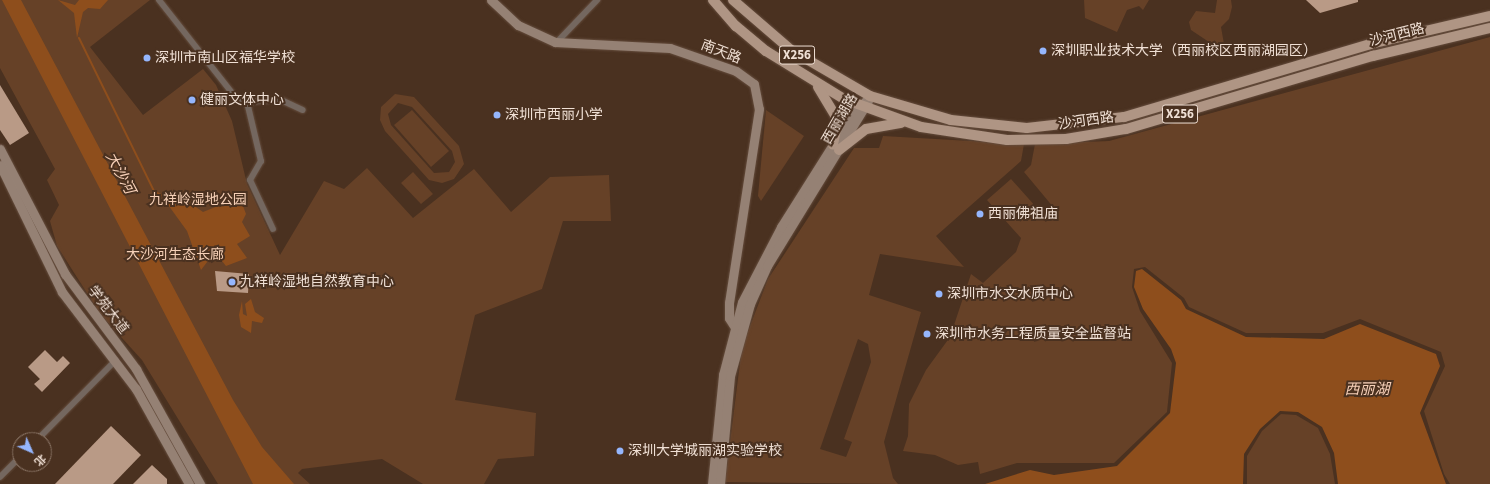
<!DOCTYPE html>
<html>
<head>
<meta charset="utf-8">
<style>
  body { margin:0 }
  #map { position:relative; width:1490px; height:484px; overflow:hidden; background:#4a3120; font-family:"Source Sans 3","Noto Sans SC",sans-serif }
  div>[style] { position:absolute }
  .green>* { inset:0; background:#664127 }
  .water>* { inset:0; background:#8e4e1c }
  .stream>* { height:2px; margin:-1px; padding:0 1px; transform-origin:1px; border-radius:1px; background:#8e4e1c }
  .building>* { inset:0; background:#b99a86 }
  .roads { filter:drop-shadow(0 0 1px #654d3d) drop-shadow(0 0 1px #654d3d) }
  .street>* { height:6px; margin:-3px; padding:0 3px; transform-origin:3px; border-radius:3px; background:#74675f }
  .secondary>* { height:9px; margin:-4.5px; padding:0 4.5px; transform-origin:4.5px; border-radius:4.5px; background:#958174 }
  .primary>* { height:10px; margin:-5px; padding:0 5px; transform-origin:5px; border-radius:5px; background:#af9584 }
  .dots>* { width:11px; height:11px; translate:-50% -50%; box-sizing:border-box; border:2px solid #4a3120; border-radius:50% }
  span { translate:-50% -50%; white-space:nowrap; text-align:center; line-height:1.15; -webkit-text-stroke:4px #4a3120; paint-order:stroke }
  .shield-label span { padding:1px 3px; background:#4a3120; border:1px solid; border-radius:3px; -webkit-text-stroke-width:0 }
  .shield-label { font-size:13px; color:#f0e0d5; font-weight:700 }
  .street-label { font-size:14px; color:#f0e0d5 }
  .poi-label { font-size:14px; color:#f0e0d5 }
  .left { translate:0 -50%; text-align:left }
  .park-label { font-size:14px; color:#f6d0b7 }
  .water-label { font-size:15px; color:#f7d0b8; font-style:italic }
  .north { position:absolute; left:12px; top:432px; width:40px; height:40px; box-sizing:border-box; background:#4a3120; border:1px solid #8c7768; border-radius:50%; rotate:135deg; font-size:11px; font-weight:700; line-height:16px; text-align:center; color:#f0e0d5 }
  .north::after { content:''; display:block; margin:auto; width:14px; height:18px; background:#95b6fd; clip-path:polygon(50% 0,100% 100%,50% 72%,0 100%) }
</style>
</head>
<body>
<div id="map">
  <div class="green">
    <div style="clip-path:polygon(0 0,150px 0,90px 47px,143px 115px,203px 69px,216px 85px,232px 121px,247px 184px,280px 255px,324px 181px,344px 189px,367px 168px,413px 218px,474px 169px,511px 212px,550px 177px,609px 175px,611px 221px,563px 221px,542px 289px,475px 315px,455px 400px,536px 413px,534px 456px,498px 459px,484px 484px,423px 484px,382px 459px,302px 469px,298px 473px,310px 484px,218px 484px,142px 360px,101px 315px,57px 246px,50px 221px,59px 205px,47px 180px,55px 169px,0 68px)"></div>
    <div style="clip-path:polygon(1084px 0,1149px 0,1143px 10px,1139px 6px,1127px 10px,1117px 32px,1085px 18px)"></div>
    <div style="clip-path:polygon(1217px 0,1231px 0,1232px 7px,1229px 19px,1221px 27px,1224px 44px,1212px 44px,1191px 30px,1189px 22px,1196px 11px,1215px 13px)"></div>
    <div style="clip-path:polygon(1490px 37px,1490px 484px,1450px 484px,1444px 474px,1424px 411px,1445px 366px,1441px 352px,1360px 319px,1323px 333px,1246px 333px,1189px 307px,1184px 298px,1145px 267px,1134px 269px,1132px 287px,1140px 311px,1172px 363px,1167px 412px,1114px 463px,1017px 463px,980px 474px,978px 462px,958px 465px,935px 455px,903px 451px,908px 436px,909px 404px,926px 370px,950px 337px,971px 274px,983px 283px,1016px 252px,1021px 238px,987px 200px,1011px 179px,1044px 216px,1054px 208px,1024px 172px,1031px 165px,1035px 144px,1109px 141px)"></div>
    <div style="clip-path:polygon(evenodd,395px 94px,414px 97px,459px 146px,464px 164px,454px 179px,442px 183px,429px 180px,385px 131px,380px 120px,381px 107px,395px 94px,398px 103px,412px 107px,452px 151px,455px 162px,449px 172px,434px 173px,391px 125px,388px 114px,398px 103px)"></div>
    <div style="clip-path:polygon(412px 110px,449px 151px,431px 167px,394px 125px)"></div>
    <div style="clip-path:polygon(766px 110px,804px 136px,761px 201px,758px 196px)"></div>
    <div style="clip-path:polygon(evenodd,883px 136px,1024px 144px,1021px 161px,936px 236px,964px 267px,880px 254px,869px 295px,921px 312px,884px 442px,893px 478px,898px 484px,725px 482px,742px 347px,768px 279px,854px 148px,879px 148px,883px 136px,858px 339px,868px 344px,871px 362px,844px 439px,852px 442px,846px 457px,820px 449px,858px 339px)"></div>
    <div style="clip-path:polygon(413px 172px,433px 194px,421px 204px,401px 183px)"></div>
    <div style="clip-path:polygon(1281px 414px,1296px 415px,1318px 428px,1330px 454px,1335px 484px,1247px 484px,1247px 456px,1262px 431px)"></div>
  </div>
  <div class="water">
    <div style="clip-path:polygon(2px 0,21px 0,233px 400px,262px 447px,294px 484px,253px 484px)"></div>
    <div style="clip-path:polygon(58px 0,75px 5px,79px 0,108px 0,100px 9px,88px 8px,83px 12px,77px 38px,74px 13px)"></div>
    <div style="clip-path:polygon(172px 195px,180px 196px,203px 212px,233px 200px,243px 206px,246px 214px,242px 222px,250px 236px,237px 244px,247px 258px,226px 266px,218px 256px,211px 257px,201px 270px,187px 231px,166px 202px)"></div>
    <div style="clip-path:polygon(1142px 269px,1181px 300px,1186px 309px,1246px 337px,1324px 339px,1360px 324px,1436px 354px,1440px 366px,1420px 413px,1446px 484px,1338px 484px,1334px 453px,1322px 427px,1298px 412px,1280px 411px,1260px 429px,1244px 454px,1243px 484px,985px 484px,1030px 470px,1054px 475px,1117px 466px,1170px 413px,1176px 363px,1171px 349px,1143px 309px,1134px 287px,1136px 271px)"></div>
    <div style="clip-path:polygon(251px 299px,255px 312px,264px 318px,262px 323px,252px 321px,251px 333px,241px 327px,239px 315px,242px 301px,243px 314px,247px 316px,245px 304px)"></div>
  </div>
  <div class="stream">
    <div style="left:79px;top:38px;width:170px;rotate:63.9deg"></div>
    <div style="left:154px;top:191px;width:16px;rotate:30deg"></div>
  </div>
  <div class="building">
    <div style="clip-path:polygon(1306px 0,1358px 0,1358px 2px,1320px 13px)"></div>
    <div style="clip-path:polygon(0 85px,29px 133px,10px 145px,0 130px)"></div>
    <div style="clip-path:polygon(215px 271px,249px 274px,248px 293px,217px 291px)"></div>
    <div style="clip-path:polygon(45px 350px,57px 362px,63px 356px,70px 363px,42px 392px,34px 384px,40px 379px,28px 367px)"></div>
    <div style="clip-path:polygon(111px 426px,141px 455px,113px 484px,55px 484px)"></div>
    <div style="clip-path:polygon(152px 465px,167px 479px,167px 484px,133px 484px)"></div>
  </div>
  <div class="roads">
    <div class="street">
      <div style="left:159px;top:0;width:125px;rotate:51.8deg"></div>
      <div style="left:236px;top:98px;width:12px;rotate:20deg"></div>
      <div style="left:247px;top:102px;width:32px;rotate:-5deg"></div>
      <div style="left:279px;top:99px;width:26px;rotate:25deg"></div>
      <div style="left:558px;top:41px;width:57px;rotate:-46.4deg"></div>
      <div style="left:247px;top:102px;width:61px;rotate:76.7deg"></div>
      <div style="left:261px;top:161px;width:22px;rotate:120deg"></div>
      <div style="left:250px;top:180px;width:54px;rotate:64.9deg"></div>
      <div style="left:37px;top:440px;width:112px;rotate:-45.4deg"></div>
      <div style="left:0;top:477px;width:28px;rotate:-45deg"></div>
    </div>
    <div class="secondary">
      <div style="left:491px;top:0;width:37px;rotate:43deg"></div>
      <div style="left:518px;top:25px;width:41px;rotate:24.7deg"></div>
      <div style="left:555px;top:42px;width:115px;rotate:3deg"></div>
      <div style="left:670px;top:48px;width:70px;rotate:19.2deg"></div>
      <div style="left:736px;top:71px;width:22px;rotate:36deg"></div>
      <div style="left:754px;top:84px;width:25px;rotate:79deg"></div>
      <div style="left:759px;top:109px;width:196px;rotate:98.8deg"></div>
      <div style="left:729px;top:303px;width:15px;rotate:90deg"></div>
      <div style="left:729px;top:318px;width:9px;rotate:58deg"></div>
      <div style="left:0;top:149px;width:141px;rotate:62.5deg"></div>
      <div style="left:65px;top:274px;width:119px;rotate:53.2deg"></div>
      <div style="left:136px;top:369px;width:132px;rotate:60.9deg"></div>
      <div style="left:0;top:165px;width:141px;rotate:64deg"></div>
      <div style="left:62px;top:292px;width:122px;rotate:52.7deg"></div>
      <div style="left:136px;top:389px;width:109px;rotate:60.8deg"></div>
      <div style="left:712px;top:484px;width:110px;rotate:-84.2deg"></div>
      <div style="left:723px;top:375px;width:75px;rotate:-75.4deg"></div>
      <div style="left:742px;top:302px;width:85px;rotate:-62.5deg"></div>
      <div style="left:781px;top:227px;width:131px;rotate:-57.8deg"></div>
      <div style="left:851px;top:116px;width:28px;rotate:-46deg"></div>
      <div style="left:720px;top:484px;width:108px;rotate:-84.7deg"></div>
      <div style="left:730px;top:376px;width:75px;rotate:-74.5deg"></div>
      <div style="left:750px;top:304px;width:42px;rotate:-65.9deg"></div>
      <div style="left:767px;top:266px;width:193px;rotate:-58.5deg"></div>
    </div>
    <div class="primary">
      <div style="left:713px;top:0;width:35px;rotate:49deg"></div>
      <div style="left:736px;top:26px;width:39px;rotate:40deg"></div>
      <div style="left:766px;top:51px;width:92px;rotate:31.6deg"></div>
      <div style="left:844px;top:99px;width:82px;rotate:20deg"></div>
      <div style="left:921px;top:127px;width:87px;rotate:8.6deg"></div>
      <div style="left:1007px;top:140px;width:59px;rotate:-1deg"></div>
      <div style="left:1066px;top:139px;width:61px;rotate:-9.5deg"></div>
      <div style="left:1126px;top:129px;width:258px;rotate:-16.5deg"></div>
      <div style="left:1373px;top:56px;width:120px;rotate:-13.5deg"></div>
      <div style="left:733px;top:0;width:77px;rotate:40.8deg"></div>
      <div style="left:791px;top:50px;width:91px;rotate:30.2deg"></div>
      <div style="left:870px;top:96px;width:84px;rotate:16.5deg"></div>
      <div style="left:951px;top:120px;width:76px;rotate:6deg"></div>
      <div style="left:1027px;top:128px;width:98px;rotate:-6.5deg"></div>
      <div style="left:1124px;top:117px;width:257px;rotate:-16.5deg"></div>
      <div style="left:1370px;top:44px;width:123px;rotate:-13.1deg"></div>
      <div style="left:818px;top:87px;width:33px;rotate:59deg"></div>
      <div style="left:835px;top:115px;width:9px;rotate:77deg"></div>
      <div style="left:837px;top:124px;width:21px;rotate:101deg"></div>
      <div style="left:839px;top:150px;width:34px;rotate:-38deg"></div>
      <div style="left:866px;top:129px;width:36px;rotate:-10deg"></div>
    </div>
  </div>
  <div class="dots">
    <div style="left:1043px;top:51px;background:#95b6fd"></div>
    <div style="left:147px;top:58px;background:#95b6fd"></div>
    <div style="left:192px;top:100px;background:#95b6fd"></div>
    <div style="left:497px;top:115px;background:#95b6fd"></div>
    <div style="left:980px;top:214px;background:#95b6fd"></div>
    <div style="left:232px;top:282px;background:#95b6fd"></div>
    <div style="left:939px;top:294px;background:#95b6fd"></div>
    <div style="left:927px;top:334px;background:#95b6fd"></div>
    <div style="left:620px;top:451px;background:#95b6fd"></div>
  </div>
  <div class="shield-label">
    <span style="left:797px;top:55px">X256</span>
    <span style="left:1180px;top:114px">X256</span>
  </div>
  <div class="street-label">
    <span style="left:1397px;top:35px;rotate:-14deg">沙河西路</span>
    <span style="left:721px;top:52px;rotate:21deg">南天路</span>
    <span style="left:840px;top:119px;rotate:-60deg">西丽湖路</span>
    <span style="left:1086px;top:121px;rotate:-8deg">沙河西路</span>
    <span style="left:108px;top:310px;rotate:52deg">学苑大道</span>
  </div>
  <div class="poi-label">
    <span class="left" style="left:1051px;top:51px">深圳职业技术大学（西丽校区西丽湖园区）</span>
    <span class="left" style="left:155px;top:58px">深圳市南山区福华学校</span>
    <span class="left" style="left:200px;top:100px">健丽文体中心</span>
    <span class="left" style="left:505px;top:115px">深圳市西丽小学</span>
    <span class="left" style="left:988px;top:214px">西丽佛祖庙</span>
    <span class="left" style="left:240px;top:282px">九祥岭湿地自然教育中心</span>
    <span class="left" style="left:947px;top:294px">深圳市水文水质中心</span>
    <span class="left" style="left:935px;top:334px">深圳市水务工程质量安全监督站</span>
    <span class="left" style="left:628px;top:451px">深圳大学城丽湖实验学校</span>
  </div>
  <div class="park-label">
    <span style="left:198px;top:200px">九祥岭湿地公园</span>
    <span style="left:175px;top:255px">大沙河生态长廊</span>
  </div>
  <div class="water-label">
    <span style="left:120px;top:173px;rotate:62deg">大沙河</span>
    <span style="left:1367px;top:390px">西丽湖</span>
  </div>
  <div class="north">北</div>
</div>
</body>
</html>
